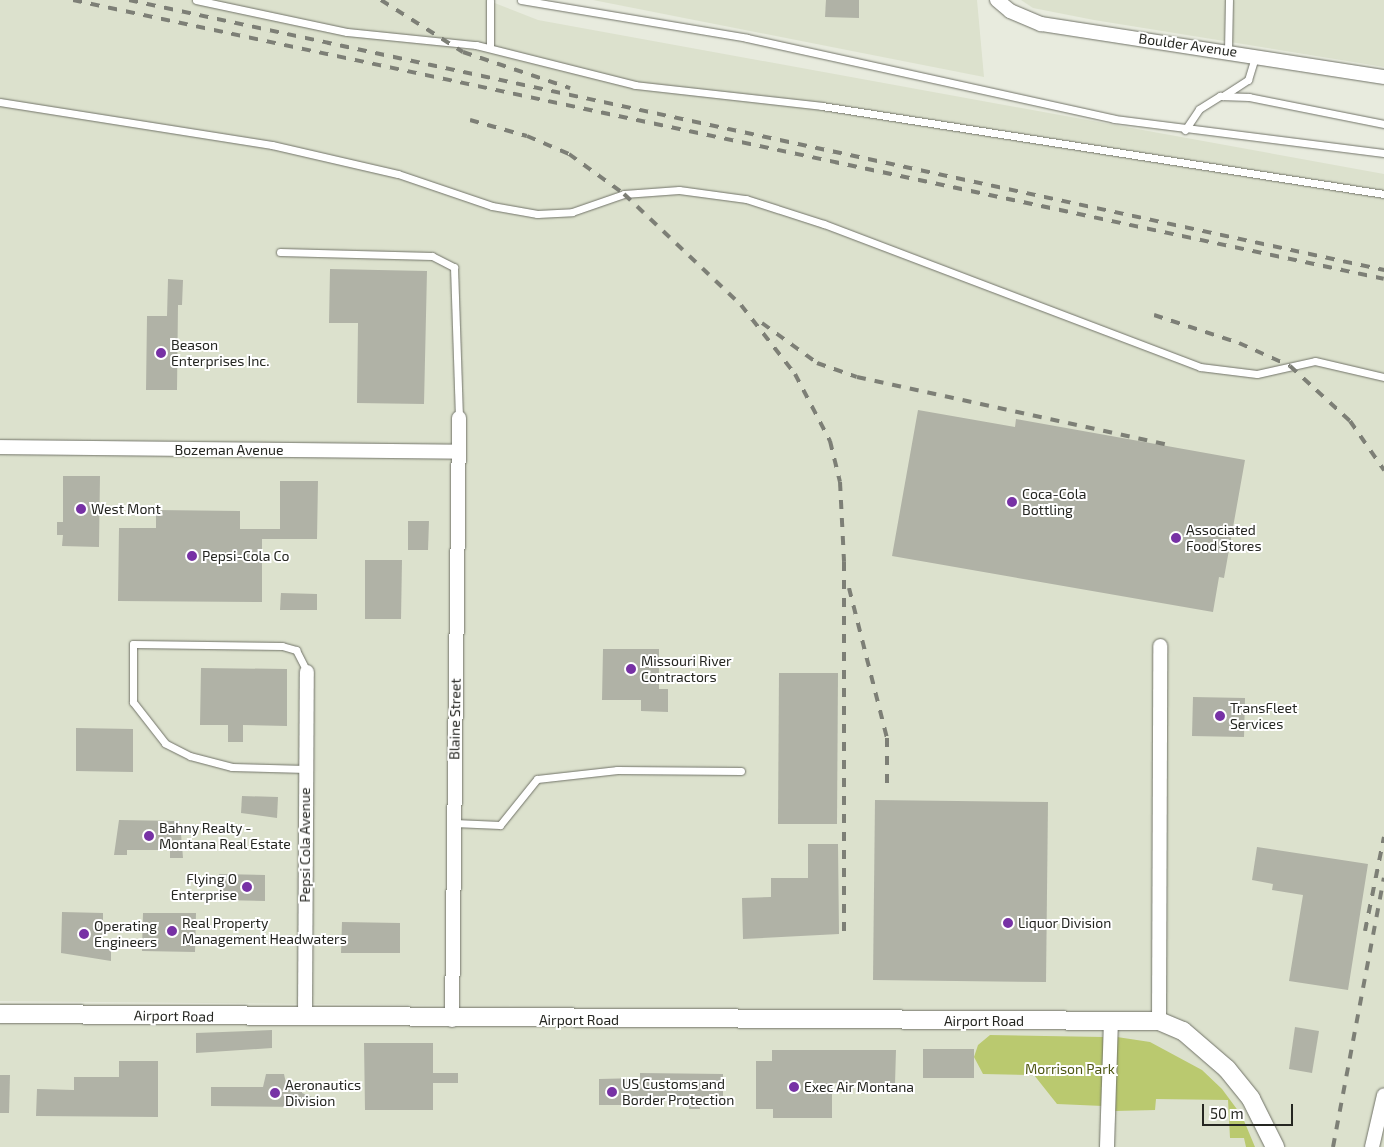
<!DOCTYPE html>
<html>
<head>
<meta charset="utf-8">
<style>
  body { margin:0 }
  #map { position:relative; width:1384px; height:1147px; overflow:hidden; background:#e8ebde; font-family:"Exo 2",sans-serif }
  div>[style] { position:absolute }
  .built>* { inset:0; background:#dce1cd }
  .green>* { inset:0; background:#bac96f }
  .building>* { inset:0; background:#b0b2a6 }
  .roads { filter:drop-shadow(0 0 1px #717368) drop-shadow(0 0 1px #717368) }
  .service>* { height:7px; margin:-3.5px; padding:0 3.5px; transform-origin:3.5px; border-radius:3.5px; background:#fff }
  .minor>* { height:14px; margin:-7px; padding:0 7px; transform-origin:7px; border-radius:7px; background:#fff }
  .tertiary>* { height:18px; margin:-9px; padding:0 9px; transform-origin:9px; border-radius:9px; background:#fff }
  .rail>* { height:4px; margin-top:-2px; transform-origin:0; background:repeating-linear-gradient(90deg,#7d7f76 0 9px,transparent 0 18px) }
  .dots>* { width:14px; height:14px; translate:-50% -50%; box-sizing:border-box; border:2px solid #fff; border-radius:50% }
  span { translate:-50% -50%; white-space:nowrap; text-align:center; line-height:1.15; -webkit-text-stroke:4px #fff; paint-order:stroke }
  .street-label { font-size:14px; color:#252621 }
  .poi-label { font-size:14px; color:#252621 }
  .left { translate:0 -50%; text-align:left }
  .right { translate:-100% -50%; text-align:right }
  .park-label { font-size:14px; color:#4f5814 }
  .scale { position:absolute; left:1202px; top:1104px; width:91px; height:22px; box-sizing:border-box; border:2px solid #252621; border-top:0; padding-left:6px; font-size:15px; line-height:18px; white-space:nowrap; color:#252621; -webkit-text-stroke:4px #fff; paint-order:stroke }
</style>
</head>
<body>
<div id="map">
  <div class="built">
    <div style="clip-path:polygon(0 0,487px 0,538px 20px,1384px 174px,1384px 1147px,0 1147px,0 1003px,522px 1006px,0 1001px)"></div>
    <div style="clip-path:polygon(593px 0,977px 0,984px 77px)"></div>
    <div style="clip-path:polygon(1021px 0,1384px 0,1384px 67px,1094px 20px,1033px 8px)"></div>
  </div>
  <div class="green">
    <div style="clip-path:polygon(990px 1035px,1103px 1037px,1103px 1106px,1057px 1104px,1034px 1075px,983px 1074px,974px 1057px,978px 1045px)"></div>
    <div style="clip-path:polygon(1117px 1037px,1150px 1042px,1202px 1070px,1222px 1089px,1242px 1116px,1255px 1147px,1246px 1147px,1244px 1138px,1230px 1138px,1228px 1100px,1156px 1099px,1155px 1110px,1115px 1111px)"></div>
  </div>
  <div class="building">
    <div style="clip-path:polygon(826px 0,859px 0,859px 18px,825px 17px)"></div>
    <div style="clip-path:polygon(330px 269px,427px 271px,424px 404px,357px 403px,358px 323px,329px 323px)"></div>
    <div style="clip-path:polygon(168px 279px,183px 280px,182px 305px,178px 305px,177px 390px,146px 390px,147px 316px,167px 316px)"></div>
    <div style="clip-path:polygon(918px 410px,1015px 427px,1016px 419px,1245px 460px,1224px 578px,1219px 577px,1213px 612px,892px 556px)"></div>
    <div style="clip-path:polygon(63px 476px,100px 476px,99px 547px,62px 546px,63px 535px,57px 535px,57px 522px,63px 522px)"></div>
    <div style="clip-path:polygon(280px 481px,318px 481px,317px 539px,262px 539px,262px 602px,118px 601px,119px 528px,156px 528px,156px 510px,240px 511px,240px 529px,280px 529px)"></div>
    <div style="clip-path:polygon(408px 521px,429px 521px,428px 550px,408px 550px)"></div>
    <div style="clip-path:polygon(365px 560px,402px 560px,401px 619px,365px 619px)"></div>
    <div style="clip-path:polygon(281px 593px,317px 594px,317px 610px,280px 610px)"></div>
    <div style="clip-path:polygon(603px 649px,659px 649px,659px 689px,668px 689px,668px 712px,641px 711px,641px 700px,602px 700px)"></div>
    <div style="clip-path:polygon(201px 668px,287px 669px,287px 726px,243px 725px,243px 742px,228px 742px,228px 725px,200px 725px)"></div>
    <div style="clip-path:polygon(779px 673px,838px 673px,837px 824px,778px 824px)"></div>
    <div style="clip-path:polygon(1193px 697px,1245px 698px,1244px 737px,1192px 736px)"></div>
    <div style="clip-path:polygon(76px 728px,133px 729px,133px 772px,76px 771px)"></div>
    <div style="clip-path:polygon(242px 796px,278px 797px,277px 818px,241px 813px)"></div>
    <div style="clip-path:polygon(875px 800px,1048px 802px,1046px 982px,873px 980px)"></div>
    <div style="clip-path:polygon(119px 820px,180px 821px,183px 858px,170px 858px,170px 850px,127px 850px,127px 855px,114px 855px)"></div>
    <div style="clip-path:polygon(808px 844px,838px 844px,839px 934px,743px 939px,742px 898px,771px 897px,771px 878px,808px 878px)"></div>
    <div style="clip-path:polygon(1257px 847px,1368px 864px,1348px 990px,1289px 981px,1303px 895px,1272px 890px,1273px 884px,1252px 880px)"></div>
    <div style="clip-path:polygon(219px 874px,265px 875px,265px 901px,219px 900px)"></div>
    <div style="clip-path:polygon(62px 912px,103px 913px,103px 942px,111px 942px,111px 961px,61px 953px)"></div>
    <div style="clip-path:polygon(143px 913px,196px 913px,195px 952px,142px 951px)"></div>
    <div style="clip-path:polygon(342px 922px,400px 923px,400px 953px,341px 953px)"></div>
    <div style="clip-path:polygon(1295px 1027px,1319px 1031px,1312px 1073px,1289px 1069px)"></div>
    <div style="clip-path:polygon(272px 1030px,272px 1048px,196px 1053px,196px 1033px)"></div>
    <div style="clip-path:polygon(364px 1043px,433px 1043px,433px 1073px,458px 1073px,458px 1083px,433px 1083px,433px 1110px,365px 1110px)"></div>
    <div style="clip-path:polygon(923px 1049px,974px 1049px,974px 1078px,923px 1078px)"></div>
    <div style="clip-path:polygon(772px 1050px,896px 1050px,895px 1084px,832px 1083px,832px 1118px,773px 1118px,773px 1109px,756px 1109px,756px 1061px,772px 1061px)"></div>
    <div style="clip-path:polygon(119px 1061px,158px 1061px,158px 1117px,36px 1116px,37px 1089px,74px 1090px,74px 1077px,119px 1077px)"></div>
    <div style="clip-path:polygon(640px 1073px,723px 1074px,723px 1101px,700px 1101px,700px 1109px,689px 1109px,689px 1101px,625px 1099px,625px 1105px,599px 1105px,599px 1079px,640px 1078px)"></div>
    <div style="clip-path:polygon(266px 1074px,284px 1074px,287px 1088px,302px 1088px,302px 1093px,327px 1103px,301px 1103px,301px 1107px,211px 1106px,211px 1087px,263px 1087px)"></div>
    <div style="clip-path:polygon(0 1075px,10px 1075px,9px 1113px,0 1113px)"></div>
  </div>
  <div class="roads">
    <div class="service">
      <div style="left:196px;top:0;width:154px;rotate:12deg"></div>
      <div style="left:347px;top:32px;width:130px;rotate:5.8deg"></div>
      <div style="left:476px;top:45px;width:164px;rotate:14.1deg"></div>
      <div style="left:635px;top:85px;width:188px;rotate:6.4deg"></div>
      <div style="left:822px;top:106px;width:569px;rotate:8.9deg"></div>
      <div style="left:521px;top:0;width:229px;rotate:9.5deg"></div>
      <div style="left:747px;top:38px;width:376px;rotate:12.4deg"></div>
      <div style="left:1114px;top:119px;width:272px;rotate:7.2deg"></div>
      <div style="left:490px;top:48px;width:48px;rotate:-90deg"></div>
      <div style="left:1228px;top:51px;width:51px;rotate:-88.9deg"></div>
      <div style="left:1223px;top:96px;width:30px;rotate:-33deg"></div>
      <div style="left:1248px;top:80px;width:24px;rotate:-73deg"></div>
      <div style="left:0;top:102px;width:275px;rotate:9deg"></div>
      <div style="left:272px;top:145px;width:129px;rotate:13deg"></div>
      <div style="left:398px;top:174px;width:99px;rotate:18.8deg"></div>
      <div style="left:492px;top:206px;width:46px;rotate:10.1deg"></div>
      <div style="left:537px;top:214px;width:35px;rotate:-3deg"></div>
      <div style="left:572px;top:212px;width:55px;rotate:-19.1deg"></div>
      <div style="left:624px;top:194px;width:55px;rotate:-4.2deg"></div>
      <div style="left:679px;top:190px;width:68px;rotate:7.7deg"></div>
      <div style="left:746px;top:199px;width:82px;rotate:17.8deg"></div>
      <div style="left:824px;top:224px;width:402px;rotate:20.8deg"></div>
      <div style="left:1200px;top:367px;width:57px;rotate:7deg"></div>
      <div style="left:1257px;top:374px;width:59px;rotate:-12.6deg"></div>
      <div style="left:1315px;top:361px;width:71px;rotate:13.1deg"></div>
      <div style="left:1185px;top:130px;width:25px;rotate:-56deg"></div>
      <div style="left:1199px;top:109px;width:25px;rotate:-32deg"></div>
      <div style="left:1220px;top:96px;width:29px;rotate:2deg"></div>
      <div style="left:1249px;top:97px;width:138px;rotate:11.3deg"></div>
      <div style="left:280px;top:252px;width:152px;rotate:1.5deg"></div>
      <div style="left:432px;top:256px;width:25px;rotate:27deg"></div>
      <div style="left:454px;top:267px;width:151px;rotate:88.1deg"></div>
      <div style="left:306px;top:769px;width:74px;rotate:-178.5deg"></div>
      <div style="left:232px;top:767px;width:43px;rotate:-165.3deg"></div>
      <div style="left:190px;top:756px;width:28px;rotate:-153deg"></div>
      <div style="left:165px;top:743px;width:52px;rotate:-128deg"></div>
      <div style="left:133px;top:702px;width:58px;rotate:-90deg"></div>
      <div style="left:133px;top:644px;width:149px;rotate:0.8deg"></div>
      <div style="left:282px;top:646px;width:15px;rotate:16deg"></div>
      <div style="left:296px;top:650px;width:25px;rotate:63deg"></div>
      <div style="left:454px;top:823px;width:46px;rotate:2.5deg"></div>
      <div style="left:500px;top:825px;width:59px;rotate:-51.2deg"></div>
      <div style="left:537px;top:779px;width:81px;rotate:-6.4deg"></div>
      <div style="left:617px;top:770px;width:124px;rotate:0.5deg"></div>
    </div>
    <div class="minor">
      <div style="left:997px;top:0;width:17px;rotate:40deg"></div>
      <div style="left:1010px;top:11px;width:34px;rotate:23deg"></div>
      <div style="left:1041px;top:24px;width:347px;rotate:8.8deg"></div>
      <div style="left:0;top:447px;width:458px;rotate:0.6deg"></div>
      <div style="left:305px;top:1017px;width:345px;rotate:-89.7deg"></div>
      <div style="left:452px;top:1020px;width:602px;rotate:-89.33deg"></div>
      <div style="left:1159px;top:1021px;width:375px;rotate:-89.8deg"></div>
      <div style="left:1107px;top:1147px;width:126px;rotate:-88.2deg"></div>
      <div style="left:1372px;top:1147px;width:53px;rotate:-77deg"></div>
    </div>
    <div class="tertiary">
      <div style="left:0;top:1014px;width:1159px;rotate:0.35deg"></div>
      <div style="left:1159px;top:1021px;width:26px;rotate:23deg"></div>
      <div style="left:1183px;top:1031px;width:58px;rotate:40.8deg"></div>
      <div style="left:1227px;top:1069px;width:38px;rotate:51deg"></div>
      <div style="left:1251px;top:1099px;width:54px;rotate:63.4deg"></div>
    </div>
  </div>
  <div class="rail">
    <div style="left:73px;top:0;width:1340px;rotate:12.01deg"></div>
    <div style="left:129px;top:0;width:1284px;rotate:12.14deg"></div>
    <div style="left:381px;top:0;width:97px;rotate:32.4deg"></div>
    <div style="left:463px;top:52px;width:113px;rotate:18.6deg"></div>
    <div style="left:470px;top:120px;width:59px;rotate:15.7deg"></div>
    <div style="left:527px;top:136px;width:46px;rotate:23.2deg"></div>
    <div style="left:569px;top:154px;width:68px;rotate:36deg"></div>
    <div style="left:624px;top:194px;width:161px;rotate:43.5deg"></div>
    <div style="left:741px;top:305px;width:88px;rotate:52deg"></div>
    <div style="left:795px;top:374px;width:76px;rotate:62.4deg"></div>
    <div style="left:830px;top:441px;width:42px;rotate:76.3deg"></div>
    <div style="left:840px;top:482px;width:80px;rotate:87.1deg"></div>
    <div style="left:844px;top:562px;width:374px;rotate:90deg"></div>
    <div style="left:1154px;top:315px;width:89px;rotate:18.2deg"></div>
    <div style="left:1239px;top:343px;width:56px;rotate:24.3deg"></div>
    <div style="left:1290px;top:366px;width:81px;rotate:42.5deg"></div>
    <div style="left:1350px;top:421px;width:60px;rotate:55.2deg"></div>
    <div style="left:762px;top:323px;width:68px;rotate:36deg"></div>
    <div style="left:817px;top:363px;width:42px;rotate:19.3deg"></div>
    <div style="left:857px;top:377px;width:319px;rotate:12.3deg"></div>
    <div style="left:849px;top:588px;width:155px;rotate:75.8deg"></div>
    <div style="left:887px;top:738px;width:48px;rotate:90deg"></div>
    <div style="left:1365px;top:931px;width:96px;rotate:-78.6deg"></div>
    <div style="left:1333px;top:1147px;width:274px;rotate:-79.3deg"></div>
  </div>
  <div class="dots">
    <div style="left:161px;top:353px;background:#7731a5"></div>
    <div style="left:1012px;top:502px;background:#7731a5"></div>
    <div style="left:81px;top:509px;background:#7731a5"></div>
    <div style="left:1176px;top:538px;background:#7731a5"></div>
    <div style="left:192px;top:556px;background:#7731a5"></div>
    <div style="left:631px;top:669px;background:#7731a5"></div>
    <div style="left:1220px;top:716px;background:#7731a5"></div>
    <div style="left:149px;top:836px;background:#7731a5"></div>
    <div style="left:247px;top:887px;background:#7731a5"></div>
    <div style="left:1008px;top:923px;background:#7731a5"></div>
    <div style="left:172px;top:931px;background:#7731a5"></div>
    <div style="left:84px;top:934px;background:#7731a5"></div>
    <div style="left:794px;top:1087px;background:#7731a5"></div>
    <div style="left:612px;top:1092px;background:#7731a5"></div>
    <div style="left:275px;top:1093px;background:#7731a5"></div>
  </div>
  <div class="street-label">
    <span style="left:1188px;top:45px;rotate:8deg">Boulder Avenue</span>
    <span style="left:229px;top:450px">Bozeman Avenue</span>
    <span style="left:455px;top:719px;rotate:-89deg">Blaine Street</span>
    <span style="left:305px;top:845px;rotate:-90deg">Pepsi Cola Avenue</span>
    <span style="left:174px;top:1016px;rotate:1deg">Airport Road</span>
    <span style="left:579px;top:1020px">Airport Road</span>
    <span style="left:984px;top:1021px">Airport Road</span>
  </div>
  <div class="poi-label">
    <span class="left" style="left:171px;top:353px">Beason<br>Enterprises Inc.</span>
    <span class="left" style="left:1022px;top:502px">Coca-Cola<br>Bottling</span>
    <span class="left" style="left:91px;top:509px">West Mont</span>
    <span class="left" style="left:1186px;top:538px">Associated<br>Food Stores</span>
    <span class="left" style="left:202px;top:556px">Pepsi-Cola Co</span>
    <span class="left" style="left:641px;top:669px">Missouri River<br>Contractors</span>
    <span class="left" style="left:1230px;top:716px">TransFleet<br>Services</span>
    <span class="left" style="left:159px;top:836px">Bahny Realty -<br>Montana Real Estate</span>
    <span class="right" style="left:237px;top:887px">Flying O<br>Enterprise</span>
    <span class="left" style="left:182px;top:931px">Real Property<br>Management Headwaters</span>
    <span class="left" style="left:1018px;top:923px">Liquor Division</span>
    <span class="left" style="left:94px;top:934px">Operating<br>Engineers</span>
    <span class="left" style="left:622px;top:1092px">US Customs and<br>Border Protection</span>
    <span class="left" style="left:285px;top:1093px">Aeronautics<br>Division</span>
    <span class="left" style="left:804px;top:1087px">Exec Air Montana</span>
  </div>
  <div class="park-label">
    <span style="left:1070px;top:1069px">Morrison Park</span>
  </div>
  <div class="scale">50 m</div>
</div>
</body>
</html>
